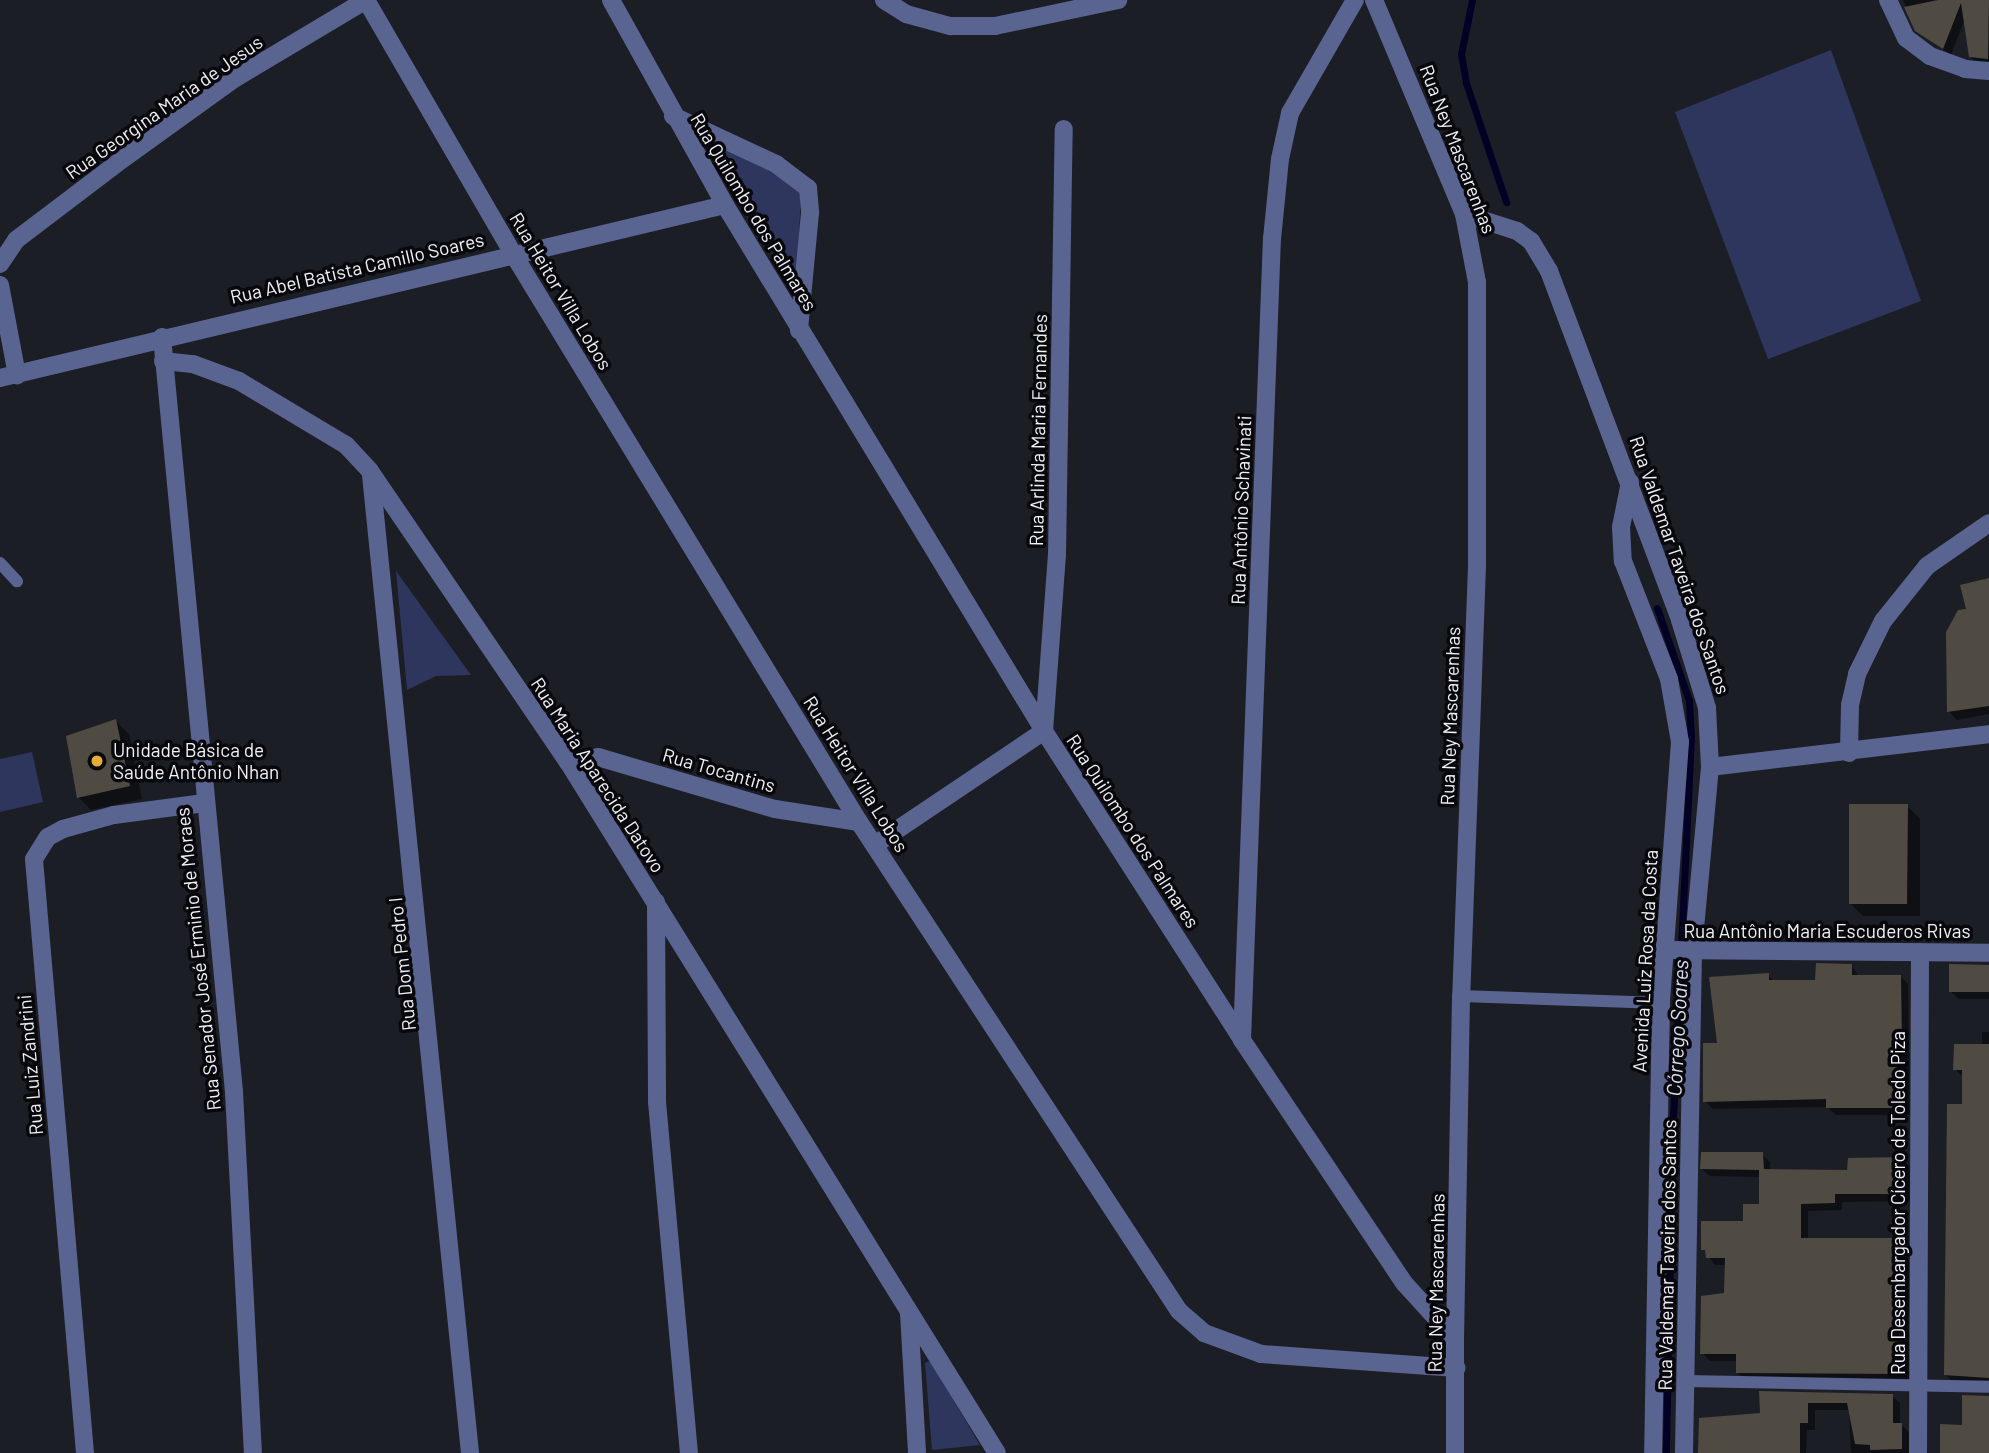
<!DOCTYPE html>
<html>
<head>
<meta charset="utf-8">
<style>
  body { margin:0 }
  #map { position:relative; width:1989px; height:1453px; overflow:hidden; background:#1c1e26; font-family:Barlow,sans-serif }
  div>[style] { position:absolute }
  .green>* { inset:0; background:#2e365e }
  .shadow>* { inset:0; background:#0007 }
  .stream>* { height:7px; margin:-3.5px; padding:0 3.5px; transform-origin:3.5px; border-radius:3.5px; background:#030025 }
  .building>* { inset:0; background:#504b42 }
  .service>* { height:12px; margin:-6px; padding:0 6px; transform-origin:6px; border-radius:6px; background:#5a6491 }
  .minor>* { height:18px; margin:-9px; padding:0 9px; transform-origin:9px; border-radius:9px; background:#5a6491 }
  .tertiary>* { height:18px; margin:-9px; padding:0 9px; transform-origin:9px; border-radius:9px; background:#5a6491 }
  .dots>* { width:19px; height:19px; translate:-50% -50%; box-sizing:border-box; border:4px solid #08080c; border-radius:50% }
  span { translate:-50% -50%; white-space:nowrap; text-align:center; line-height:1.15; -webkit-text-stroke:7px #08080c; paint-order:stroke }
  .street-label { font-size:19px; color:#f2f3f9 }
  .poi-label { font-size:19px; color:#f2f3f9 }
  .left { translate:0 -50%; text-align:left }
  .water-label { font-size:21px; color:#dadff2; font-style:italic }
</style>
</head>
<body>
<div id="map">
  <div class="green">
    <div style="clip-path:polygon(1831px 50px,1921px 301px,1768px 359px,1675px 112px)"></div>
    <div style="clip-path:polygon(707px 138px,792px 183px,801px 192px,796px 295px)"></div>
    <div style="clip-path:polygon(396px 571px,471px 675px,436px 676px,407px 690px)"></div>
    <div style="clip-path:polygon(32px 752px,43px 802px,0 812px,0 759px)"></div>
    <div style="clip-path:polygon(930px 1361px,980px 1445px,932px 1450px,925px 1363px)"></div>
  </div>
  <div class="shadow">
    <div style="clip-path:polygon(1903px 0,1989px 0,1989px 66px,1978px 64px,1970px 57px,1965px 19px,1951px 55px,1917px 30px)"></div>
    <div style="clip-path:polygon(1989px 580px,1989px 714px,1957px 720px,1949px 712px,1968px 610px)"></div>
    <div style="clip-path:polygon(116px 721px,129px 734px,142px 799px,91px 810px,78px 797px)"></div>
    <div style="clip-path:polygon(1907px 806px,1920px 819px,1920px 916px,1863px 916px,1850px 903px)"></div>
    <div style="clip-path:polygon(1852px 966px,1859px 977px,1901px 977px,1908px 984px,1910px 1115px,1836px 1115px,1827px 1107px,1713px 1109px,1705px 1101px,1719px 1045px,1768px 975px,1775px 982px,1817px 982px)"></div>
    <div style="clip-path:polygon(1989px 967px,1989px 999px,1959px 999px,1950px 991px)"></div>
    <div style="clip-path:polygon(1982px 1032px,1989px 1032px,1989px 1385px,1954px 1383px,1946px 1375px,1964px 1078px,1955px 1069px,1982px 1045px)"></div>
    <div style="clip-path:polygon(1762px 1154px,1770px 1162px,1770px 1171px,1849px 1171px,1903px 1159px,1910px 1167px,1910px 1201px,1842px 1202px,1842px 1210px,1808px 1211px,1808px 1240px,1902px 1239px,1910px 1247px,1909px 1381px,1746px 1380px,1738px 1373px,1738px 1361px,1710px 1361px,1702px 1353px,1726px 1294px,1726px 1265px,1715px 1265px,1703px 1249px,1745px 1222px,1761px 1206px,1761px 1177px,1710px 1176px,1702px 1169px)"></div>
    <div style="clip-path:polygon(1761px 1393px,1892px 1396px,1900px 1403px,1900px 1424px,1909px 1432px,1909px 1453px,1851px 1453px,1849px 1410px,1815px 1410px,1815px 1430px,1807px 1430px,1806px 1453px,1700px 1453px,1762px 1414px)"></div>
  </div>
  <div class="stream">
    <div style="left:1472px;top:0;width:55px;rotate:101.5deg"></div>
    <div style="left:1461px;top:54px;width:29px;rotate:80deg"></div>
    <div style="left:1466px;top:83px;width:126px;rotate:71.4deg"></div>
    <div style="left:1657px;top:608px;width:98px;rotate:71deg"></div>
    <div style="left:1689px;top:701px;width:35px;rotate:87deg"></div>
    <div style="left:1691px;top:736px;width:377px;rotate:92.7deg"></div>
    <div style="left:1673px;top:1113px;width:340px;rotate:91.2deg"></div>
  </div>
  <div class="building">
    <div style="clip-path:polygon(1938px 0,1989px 0,1988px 59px,1969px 57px,1961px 3px,1943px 49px,1915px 31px,1904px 7px)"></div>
    <div style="clip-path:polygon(1989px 578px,1989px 706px,1947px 712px,1946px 632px,1958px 610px,1966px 609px,1960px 585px)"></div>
    <div style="clip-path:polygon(116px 719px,130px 786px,77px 798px,66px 736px)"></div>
    <div style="clip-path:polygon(1849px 804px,1908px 804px,1907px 904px,1849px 904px)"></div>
    <div style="clip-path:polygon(1816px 963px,1852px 964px,1852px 975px,1901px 975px,1903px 1108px,1826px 1108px,1826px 1099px,1703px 1102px,1703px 1043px,1717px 1043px,1709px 977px,1769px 973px,1769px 980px,1815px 980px)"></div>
    <div style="clip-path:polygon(1949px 964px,1989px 965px,1989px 992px,1949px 992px)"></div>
    <div style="clip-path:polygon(1954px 1044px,1989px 1044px,1989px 1378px,1944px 1375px,1947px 1104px,1962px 1104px,1962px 1070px,1953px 1070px)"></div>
    <div style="clip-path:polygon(1701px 1152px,1763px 1152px,1764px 1169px,1847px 1170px,1848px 1158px,1903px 1157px,1903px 1194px,1835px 1194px,1835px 1203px,1801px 1204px,1801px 1238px,1903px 1238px,1902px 1374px,1736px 1373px,1736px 1354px,1700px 1354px,1701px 1296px,1724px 1293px,1725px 1258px,1706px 1258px,1705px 1250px,1701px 1250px,1701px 1221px,1743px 1221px,1743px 1204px,1759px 1204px,1759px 1170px,1700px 1169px)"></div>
    <div style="clip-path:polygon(1759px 1391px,1893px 1394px,1893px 1423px,1902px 1423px,1902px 1449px,1870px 1450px,1870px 1445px,1855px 1444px,1847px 1403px,1808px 1403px,1808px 1423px,1800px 1423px,1800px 1453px,1698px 1453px,1699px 1418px,1760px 1413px)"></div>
    <div style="clip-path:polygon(1962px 1395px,1989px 1396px,1989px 1453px,1940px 1453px,1940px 1424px,1962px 1425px)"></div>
  </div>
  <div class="service">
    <div style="left:0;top:563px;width:25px;rotate:47deg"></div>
    <div style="left:1461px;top:996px;width:200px;rotate:2deg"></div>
    <div style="left:1686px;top:1381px;width:303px;rotate:1.1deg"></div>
  </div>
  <div class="minor">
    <div style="left:884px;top:0;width:26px;rotate:32deg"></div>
    <div style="left:906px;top:14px;width:46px;rotate:15.3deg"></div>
    <div style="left:950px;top:26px;width:45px"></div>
    <div style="left:995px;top:26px;width:126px;rotate:-11.9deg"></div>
    <div style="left:1374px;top:0;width:232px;rotate:67.2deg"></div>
    <div style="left:1464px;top:214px;width:69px;rotate:79.2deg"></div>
    <div style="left:1477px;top:282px;width:284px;rotate:90deg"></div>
    <div style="left:1477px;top:566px;width:430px;rotate:92.1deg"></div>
    <div style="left:1461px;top:996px;width:343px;rotate:91deg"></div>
    <div style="left:1888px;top:0;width:42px;rotate:64.7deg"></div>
    <div style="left:1906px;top:38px;width:30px;rotate:37deg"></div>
    <div style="left:1930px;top:56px;width:37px;rotate:20deg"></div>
    <div style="left:1965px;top:69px;width:24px;rotate:5deg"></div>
    <div style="left:673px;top:116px;width:114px;rotate:25deg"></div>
    <div style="left:776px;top:164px;width:40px;rotate:37deg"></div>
    <div style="left:808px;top:188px;width:25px;rotate:85deg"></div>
    <div style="left:810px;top:213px;width:118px;rotate:95.4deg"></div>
    <div style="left:1464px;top:214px;width:56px;rotate:17.8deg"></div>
    <div style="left:1517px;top:231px;width:17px;rotate:36deg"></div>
    <div style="left:1531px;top:241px;width:35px;rotate:59deg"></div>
    <div style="left:1549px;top:271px;width:373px;rotate:69.4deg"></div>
    <div style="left:1680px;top:620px;width:92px;rotate:72.9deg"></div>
    <div style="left:1707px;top:708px;width:59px;rotate:87.1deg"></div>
    <div style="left:1710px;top:767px;width:186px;rotate:95.3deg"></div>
    <div style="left:1693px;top:952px;width:501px;rotate:91.03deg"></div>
    <div style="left:0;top:264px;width:29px;rotate:-56deg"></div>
    <div style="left:16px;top:240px;width:126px;rotate:-37.2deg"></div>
    <div style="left:116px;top:164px;width:145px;rotate:-35.8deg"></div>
    <div style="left:234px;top:79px;width:154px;rotate:-30.9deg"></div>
    <div style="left:366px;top:0;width:291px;rotate:59.9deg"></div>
    <div style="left:512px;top:252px;width:667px;rotate:58.67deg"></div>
    <div style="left:859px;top:822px;width:584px;rotate:56.8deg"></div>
    <div style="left:1179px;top:1311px;width:33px;rotate:41deg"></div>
    <div style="left:1204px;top:1333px;width:61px;rotate:20.2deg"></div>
    <div style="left:1261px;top:1354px;width:196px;rotate:4.1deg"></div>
    <div style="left:0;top:285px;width:92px;rotate:79.3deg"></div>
    <div style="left:162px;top:337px;width:758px;rotate:84.55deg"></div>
    <div style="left:234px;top:1092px;width:361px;rotate:87deg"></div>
    <div style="left:163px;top:361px;width:30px;rotate:6deg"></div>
    <div style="left:193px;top:364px;width:49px;rotate:20.3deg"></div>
    <div style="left:239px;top:381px;width:125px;rotate:30.9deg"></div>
    <div style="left:346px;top:445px;width:35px;rotate:47deg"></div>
    <div style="left:370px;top:471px;width:352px;rotate:55.8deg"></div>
    <div style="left:568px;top:762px;width:813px;rotate:58.17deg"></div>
    <div style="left:0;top:378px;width:745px;rotate:-13.42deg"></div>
    <div style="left:371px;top:475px;width:983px;rotate:84.22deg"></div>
    <div style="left:1630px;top:482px;width:46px;rotate:101.3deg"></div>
    <div style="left:1621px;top:527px;width:34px;rotate:87deg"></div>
    <div style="left:1623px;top:561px;width:127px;rotate:68.7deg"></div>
    <div style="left:1669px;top:679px;width:64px;rotate:80.1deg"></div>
    <div style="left:1680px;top:742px;width:262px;rotate:94.2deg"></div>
    <div style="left:1661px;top:1003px;width:450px;rotate:91deg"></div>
    <div style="left:1849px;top:753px;width:48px;rotate:-88.8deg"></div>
    <div style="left:1850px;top:705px;width:32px;rotate:-77deg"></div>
    <div style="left:1857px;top:674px;width:59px;rotate:-63.9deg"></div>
    <div style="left:1883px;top:621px;width:70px;rotate:-51.3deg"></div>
    <div style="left:1927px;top:566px;width:75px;rotate:-34.7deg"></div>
    <div style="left:568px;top:762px;width:30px;rotate:-9deg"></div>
    <div style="left:598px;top:757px;width:184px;rotate:16.4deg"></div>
    <div style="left:775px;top:809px;width:85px;rotate:8.8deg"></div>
    <div style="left:1710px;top:767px;width:281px;rotate:-6.7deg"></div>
    <div style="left:876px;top:844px;width:202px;rotate:-33.9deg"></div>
    <div style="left:1044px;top:731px;width:176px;rotate:-85.8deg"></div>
    <div style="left:1057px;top:555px;width:426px;rotate:-89.1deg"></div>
    <div style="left:656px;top:902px;width:200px;rotate:89.7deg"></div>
    <div style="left:657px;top:1102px;width:352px;rotate:84.8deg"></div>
    <div style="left:1664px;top:950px;width:325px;rotate:0.5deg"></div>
    <div style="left:1242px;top:1040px;width:802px;rotate:-87.86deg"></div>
    <div style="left:1272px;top:239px;width:80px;rotate:-84.3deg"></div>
    <div style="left:1280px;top:159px;width:47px;rotate:-77.7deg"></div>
    <div style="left:1290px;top:113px;width:130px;rotate:-60.1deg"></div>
    <div style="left:909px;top:1313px;width:140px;rotate:86.7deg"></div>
    <div style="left:85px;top:1453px;width:596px;rotate:-94.91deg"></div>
    <div style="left:34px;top:859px;width:26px;rotate:-58deg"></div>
    <div style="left:48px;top:837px;width:17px;rotate:-28deg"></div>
    <div style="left:63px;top:829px;width:53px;rotate:-15.4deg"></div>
    <div style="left:114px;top:815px;width:91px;rotate:-7.6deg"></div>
    <div style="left:1918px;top:1453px;width:501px;rotate:-89.77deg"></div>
  </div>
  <div class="tertiary">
    <div style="left:611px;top:0;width:235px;rotate:60.9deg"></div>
    <div style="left:725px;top:205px;width:615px;rotate:58.76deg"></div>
    <div style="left:1044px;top:731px;width:367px;rotate:57.3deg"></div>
    <div style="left:1242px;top:1040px;width:293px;rotate:56.3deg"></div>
    <div style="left:1405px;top:1284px;width:74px;rotate:47.7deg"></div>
    <div style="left:1455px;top:1339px;width:114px;rotate:90deg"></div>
  </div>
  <div class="dots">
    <div style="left:97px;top:761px;background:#e5ad35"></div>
  </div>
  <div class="street-label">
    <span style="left:164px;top:107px;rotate:-35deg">Rua Georgina Maria de Jesus</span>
    <span style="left:1458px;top:149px;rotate:69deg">Rua Ney Mascarenhas</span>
    <span style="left:754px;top:212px;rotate:59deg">Rua Quilombo dos Palmares</span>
    <span style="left:357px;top:268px;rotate:-13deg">Rua Abel Batista Camillo Soares</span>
    <span style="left:561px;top:291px;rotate:59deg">Rua Heitor Villa Lobos</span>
    <span style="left:1038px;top:430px;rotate:-89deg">Rua Arlinda Maria Fernandes</span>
    <span style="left:1241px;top:510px;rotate:-88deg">Rua Antônio Schavinati</span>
    <span style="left:1680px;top:565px;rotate:71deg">Rua Valdemar Taveira dos Santos</span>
    <span style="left:1450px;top:716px;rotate:-88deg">Rua Ney Mascarenhas</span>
    <span style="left:719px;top:770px;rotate:16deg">Rua Tocantins</span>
    <span style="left:856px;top:774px;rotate:58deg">Rua Heitor Villa Lobos</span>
    <span style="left:598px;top:775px;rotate:57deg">Rua Maria Aparecida Datovo</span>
    <span style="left:1133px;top:831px;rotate:57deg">Rua Quilombo dos Palmares</span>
    <span style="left:1827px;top:931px">Rua Antônio Maria Escuderos Rivas</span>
    <span style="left:198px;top:959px;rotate:-96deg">Rua Senador José Erminio de Moraes</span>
    <span style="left:1645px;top:961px;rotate:-87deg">Avenida Luiz Rosa da Costa</span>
    <span style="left:402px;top:964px;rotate:-96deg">Rua Dom Pedro I</span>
    <span style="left:30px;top:1065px;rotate:-95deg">Rua Luiz Zandrini</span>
    <span style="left:1898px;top:1203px;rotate:-90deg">Rua Desembargador Cícero de Toledo Piza</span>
    <span style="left:1667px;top:1255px;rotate:-89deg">Rua Valdemar Taveira dos Santos</span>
    <span style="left:1436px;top:1283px;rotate:-89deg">Rua Ney Mascarenhas</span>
  </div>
  <div class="poi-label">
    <span class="left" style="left:113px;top:761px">Unidade Básica de<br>Saúde Antônio Nhan</span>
  </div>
  <div class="water-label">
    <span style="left:1677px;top:1028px;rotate:-87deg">Córrego Soares</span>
  </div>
</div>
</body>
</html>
